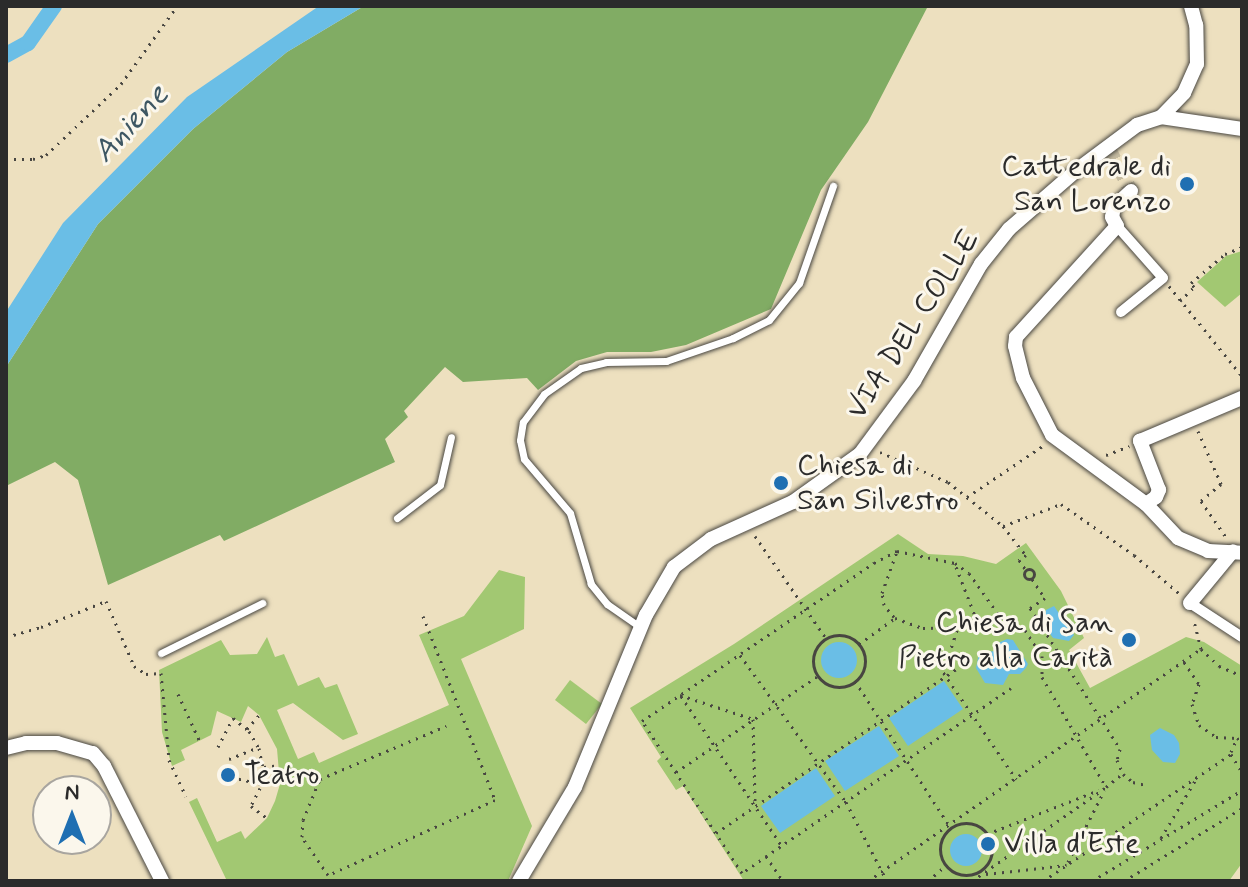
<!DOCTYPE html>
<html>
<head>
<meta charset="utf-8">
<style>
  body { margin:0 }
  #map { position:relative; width:1248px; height:887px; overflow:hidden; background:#ede0bf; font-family:Mynerve,sans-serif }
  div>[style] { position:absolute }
  .green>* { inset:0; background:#a2c872 }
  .forest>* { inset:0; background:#81ac64 }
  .water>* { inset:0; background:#6abee6 }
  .round { border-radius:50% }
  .canal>* { height:16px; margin:-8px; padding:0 8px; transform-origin:8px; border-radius:8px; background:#6abee6 }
  .minor-tunnel>* { height:14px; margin-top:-7px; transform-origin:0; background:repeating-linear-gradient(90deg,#c6bca1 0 14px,transparent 0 21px) }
  .path>* { height:3px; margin-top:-1.5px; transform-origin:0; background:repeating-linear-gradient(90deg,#484641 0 2px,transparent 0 8px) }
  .path>.ring { margin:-1.5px; padding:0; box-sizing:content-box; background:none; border:3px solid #484641; border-radius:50% }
  .roads { filter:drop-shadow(0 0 2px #484641) drop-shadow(0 0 2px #484641) }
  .service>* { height:7px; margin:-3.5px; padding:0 3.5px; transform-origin:3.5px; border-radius:3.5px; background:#fff }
  .pedestrian>* { height:10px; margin:-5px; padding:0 5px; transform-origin:5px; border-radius:5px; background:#fff }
  .minor>* { height:14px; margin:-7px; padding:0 7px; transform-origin:7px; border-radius:7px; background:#fff }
  .dots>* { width:22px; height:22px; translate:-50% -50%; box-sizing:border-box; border:4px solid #fbf7ec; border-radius:50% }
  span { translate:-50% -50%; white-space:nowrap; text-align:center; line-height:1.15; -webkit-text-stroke:6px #fbf7ec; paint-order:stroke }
  .poi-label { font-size:30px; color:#2b2b2b }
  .right { translate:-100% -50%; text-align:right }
  .left { translate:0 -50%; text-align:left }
  .street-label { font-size:30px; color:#2b2b2b }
  .water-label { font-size:32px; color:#3e5763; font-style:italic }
  .frame { position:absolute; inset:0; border:8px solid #2b2b2b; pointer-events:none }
  .north { position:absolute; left:32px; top:775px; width:80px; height:80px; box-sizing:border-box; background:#fbf7ec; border:2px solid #a8a59f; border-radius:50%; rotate:0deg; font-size:22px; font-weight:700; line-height:32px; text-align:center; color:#2b2b2b }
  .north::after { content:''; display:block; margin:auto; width:28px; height:36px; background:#1f6fb2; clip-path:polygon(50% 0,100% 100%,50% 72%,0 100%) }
</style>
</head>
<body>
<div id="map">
  <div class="green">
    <div style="clip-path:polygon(1242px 251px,1242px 293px,1225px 307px,1197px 282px,1226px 256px)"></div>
    <div style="clip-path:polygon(898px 534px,928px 554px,963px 556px,996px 564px,1026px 543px,1061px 591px,1084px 638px,1069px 650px,1090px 688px,1186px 637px,1204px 642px,1242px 666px,1242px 863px,1229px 881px,744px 881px,683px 786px,676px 790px,657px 761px,661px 757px,630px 708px,734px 644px)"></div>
    <div style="clip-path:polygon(499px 570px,525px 577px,524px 629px,461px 659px,532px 826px,508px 881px,227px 881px,189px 802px,197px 798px,217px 842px,241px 831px,245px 839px,267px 818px,275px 801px,280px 784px,277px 749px,259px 715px,248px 706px,241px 722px,217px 711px,211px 735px,181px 750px,185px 760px,172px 766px,162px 732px,159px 670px,221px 640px,230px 655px,257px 654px,267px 637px,275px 657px,284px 654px,298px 686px,319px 677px,325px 688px,337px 684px,358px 734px,343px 740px,293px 703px,277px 710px,298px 759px,314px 752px,319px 763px,449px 705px,419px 635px,464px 616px)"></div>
    <div style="clip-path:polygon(570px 680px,602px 704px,586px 724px,555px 700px)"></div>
  </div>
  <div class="forest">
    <div style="clip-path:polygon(364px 6px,928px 6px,868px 122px,821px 190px,771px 309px,686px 345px,651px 352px,607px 352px,576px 361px,538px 390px,527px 378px,463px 382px,445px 367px,404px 411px,408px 417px,385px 439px,395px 462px,224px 541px,220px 535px,108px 585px,78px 480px,55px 462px,6px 486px,6px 367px,98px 224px,193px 129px,287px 52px)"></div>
  </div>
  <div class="water">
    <div style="clip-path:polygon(319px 6px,364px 6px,287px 52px,193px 129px,98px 224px,6px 367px,6px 312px,63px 223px,187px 97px)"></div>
    <div style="clip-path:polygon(1054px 606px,1074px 635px,1069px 641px,1053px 638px,1043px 624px,1046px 610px)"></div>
    <div style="clip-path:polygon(1007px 639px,1013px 640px,1028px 664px,1026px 668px,1020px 674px,1009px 674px,1003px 685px,985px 683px,976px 668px,979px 653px,995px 651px,998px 643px)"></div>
    <div class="round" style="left:821px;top:642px;width:36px;height:36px"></div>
    <div style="clip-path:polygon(944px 681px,963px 709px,908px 746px,889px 718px)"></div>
    <div style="clip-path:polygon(879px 726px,899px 756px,845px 791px,825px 761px)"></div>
    <div style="clip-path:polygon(1160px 728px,1174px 735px,1179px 743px,1180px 754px,1175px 763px,1163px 762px,1152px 750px,1150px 735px)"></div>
    <div style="clip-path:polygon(816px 768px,835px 796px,780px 833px,761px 806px)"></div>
    <div class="round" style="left:950px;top:834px;width:32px;height:32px"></div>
  </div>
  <div class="canal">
    <div style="left:6px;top:55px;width:25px;rotate:-29deg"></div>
    <div style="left:28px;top:43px;width:45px;rotate:-54.9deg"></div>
  </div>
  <div class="minor-tunnel">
    <div style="left:1108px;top:147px;width:50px;rotate:62.4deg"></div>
  </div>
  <div class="path">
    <div style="left:6px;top:159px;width:27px"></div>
    <div style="left:33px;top:159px;width:14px;rotate:-17deg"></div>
    <div style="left:46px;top:155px;width:103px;rotate:-43.4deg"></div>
    <div style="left:121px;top:84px;width:96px;rotate:-54.3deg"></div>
    <div style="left:1169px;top:286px;width:116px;rotate:51deg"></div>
    <div style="left:1180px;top:301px;width:20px;rotate:-45deg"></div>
    <div style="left:1194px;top:287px;width:5px;rotate:-127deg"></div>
    <div style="left:1191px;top:283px;width:45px;rotate:-40.5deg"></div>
    <div style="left:1225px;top:254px;width:18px;rotate:-22deg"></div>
    <div style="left:1198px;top:431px;width:58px;rotate:66.5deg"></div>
    <div style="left:1221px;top:484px;width:26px;rotate:140deg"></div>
    <div style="left:1201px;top:501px;width:44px;rotate:55.2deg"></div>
    <div style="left:880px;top:452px;width:74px;rotate:23.8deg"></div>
    <div style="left:948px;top:482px;width:70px;rotate:38.7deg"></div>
    <div style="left:1003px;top:526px;width:62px;rotate:-20.8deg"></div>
    <div style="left:1061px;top:504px;width:89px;rotate:34.9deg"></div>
    <div style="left:1134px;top:555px;width:60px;rotate:40.3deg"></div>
    <div style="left:1106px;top:455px;width:25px;rotate:-21deg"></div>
    <div style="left:967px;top:497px;width:93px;rotate:-34deg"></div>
    <div style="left:1003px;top:526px;width:37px;rotate:52deg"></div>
    <div style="left:1026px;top:555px;width:9px;rotate:144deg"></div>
    <div style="left:1019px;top:560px;width:12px;rotate:55deg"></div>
    <div style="left:755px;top:536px;width:124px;rotate:55.2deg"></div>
    <div class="ring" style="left:1024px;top:569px;width:7px;height:7px"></div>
    <div style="left:1032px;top:579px;width:23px;rotate:56deg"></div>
    <div style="left:1045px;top:598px;width:18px;rotate:146deg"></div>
    <div style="left:1030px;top:608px;width:167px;rotate:57.4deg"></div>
    <div style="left:1120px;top:749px;width:11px;rotate:105deg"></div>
    <div style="left:1117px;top:760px;width:15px;rotate:67deg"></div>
    <div style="left:1123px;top:774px;width:13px;rotate:39deg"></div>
    <div style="left:1133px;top:782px;width:13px;rotate:13deg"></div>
    <div style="left:423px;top:616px;width:198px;rotate:68.6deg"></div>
    <div style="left:495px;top:800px;width:183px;rotate:155.8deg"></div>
    <div style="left:328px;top:875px;width:46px;rotate:-124.4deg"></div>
    <div style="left:302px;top:837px;width:17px;rotate:-87deg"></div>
    <div style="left:303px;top:820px;width:44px;rotate:-67.5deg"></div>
    <div style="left:320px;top:779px;width:137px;rotate:-22.8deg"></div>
    <div style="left:894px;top:617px;width:16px;rotate:-130deg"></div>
    <div style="left:884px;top:605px;width:12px;rotate:-99deg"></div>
    <div style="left:882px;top:593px;width:45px;rotate:-70.3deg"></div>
    <div style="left:957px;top:630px;width:26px;rotate:108deg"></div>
    <div style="left:949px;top:655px;width:15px;rotate:132deg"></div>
    <div style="left:939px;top:666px;width:137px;rotate:55.7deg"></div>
    <div class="ring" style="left:813px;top:635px;width:49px;height:49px"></div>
    <div style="left:6px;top:637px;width:36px;rotate:-16deg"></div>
    <div style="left:41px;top:627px;width:70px;rotate:-21.8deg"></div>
    <div style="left:106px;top:601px;width:71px;rotate:66.7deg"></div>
    <div style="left:134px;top:666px;width:14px;rotate:34deg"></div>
    <div style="left:146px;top:674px;width:15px;rotate:-4deg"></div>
    <div style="left:161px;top:673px;width:87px;rotate:84.7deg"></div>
    <div style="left:169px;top:760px;width:40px;rotate:65deg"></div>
    <div style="left:859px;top:644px;width:44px;rotate:-35.8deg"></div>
    <div style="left:895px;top:618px;width:30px;rotate:20deg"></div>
    <div style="left:923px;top:628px;width:49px;rotate:-1.2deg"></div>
    <div style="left:972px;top:627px;width:8px;rotate:-50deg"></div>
    <div style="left:977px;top:621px;width:61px;rotate:-111.1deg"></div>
    <div style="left:1201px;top:649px;width:25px;rotate:43deg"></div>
    <div style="left:1219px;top:666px;width:25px;rotate:23deg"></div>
    <div style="left:740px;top:655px;width:181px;rotate:54.2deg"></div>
    <div style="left:846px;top:802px;width:89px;rotate:62.6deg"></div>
    <div style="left:1184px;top:662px;width:27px;rotate:56deg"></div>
    <div style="left:1199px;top:684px;width:21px;rotate:109deg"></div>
    <div style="left:1192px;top:704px;width:22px;rotate:72deg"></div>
    <div style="left:1199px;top:725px;width:21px;rotate:35deg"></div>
    <div style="left:1216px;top:737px;width:21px;rotate:3deg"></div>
    <div style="left:855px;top:681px;width:174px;rotate:56.9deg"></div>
    <div style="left:1011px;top:688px;width:326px;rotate:145.5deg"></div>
    <div style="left:742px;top:873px;width:182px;rotate:-123.3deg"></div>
    <div style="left:642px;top:721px;width:281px;rotate:-34.3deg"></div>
    <div style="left:874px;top:563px;width:26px;rotate:-28deg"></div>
    <div style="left:897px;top:551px;width:59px;rotate:11.7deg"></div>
    <div style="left:955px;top:563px;width:17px;rotate:36deg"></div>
    <div style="left:969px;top:573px;width:55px;rotate:54.6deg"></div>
    <div style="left:1001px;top:618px;width:27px;rotate:27deg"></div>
    <div style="left:1025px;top:630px;width:31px;rotate:57deg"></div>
    <div style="left:1042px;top:656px;width:21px;rotate:90deg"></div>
    <div style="left:1042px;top:677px;width:127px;rotate:59.8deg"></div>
    <div style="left:178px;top:694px;width:55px;rotate:65.3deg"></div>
    <div style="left:680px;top:695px;width:77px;rotate:18.2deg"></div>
    <div style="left:753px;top:719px;width:83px;rotate:88.6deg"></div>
    <div style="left:681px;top:696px;width:179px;rotate:56.1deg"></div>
    <div style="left:247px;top:729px;width:18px;rotate:-49deg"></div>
    <div style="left:218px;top:747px;width:33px;rotate:-63deg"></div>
    <div style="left:233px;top:718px;width:21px;rotate:39deg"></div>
    <div style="left:249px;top:731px;width:20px;rotate:60deg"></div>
    <div style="left:259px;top:748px;width:20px;rotate:79deg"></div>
    <div style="left:263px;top:768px;width:20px;rotate:99deg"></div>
    <div style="left:260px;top:788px;width:20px;rotate:117deg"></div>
    <div style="left:251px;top:806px;width:20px;rotate:37deg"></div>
    <div style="left:1231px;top:752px;width:15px;rotate:-67deg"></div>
    <div style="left:1237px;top:738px;width:6px;rotate:31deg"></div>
    <div style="left:229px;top:759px;width:31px;rotate:-22deg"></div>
    <div style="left:264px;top:767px;width:16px;rotate:-7deg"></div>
    <div style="left:676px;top:772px;width:171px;rotate:-34.1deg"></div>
    <div style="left:231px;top:777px;width:31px;rotate:13deg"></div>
    <div style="left:1106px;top:787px;width:21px;rotate:-39deg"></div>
    <div class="ring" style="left:940px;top:823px;width:49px;height:49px"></div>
    <div style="left:716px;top:833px;width:307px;rotate:-34.3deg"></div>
    <div style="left:987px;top:834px;width:120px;rotate:-21.4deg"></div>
    <div style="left:1161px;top:838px;width:69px;rotate:-59.3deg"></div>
    <div style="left:766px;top:856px;width:30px;rotate:56deg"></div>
    <div style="left:1068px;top:862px;width:80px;rotate:-63.1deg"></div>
    <div style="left:986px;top:874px;width:81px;rotate:-6.4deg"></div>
    <div style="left:868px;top:881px;width:406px;rotate:-34.9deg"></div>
    <div style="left:1201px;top:649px;width:30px;rotate:-104deg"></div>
    <div style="left:928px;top:881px;width:23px;rotate:-41deg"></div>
    <div style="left:972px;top:881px;width:164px;rotate:-35deg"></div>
    <div style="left:1043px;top:881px;width:227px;rotate:-34deg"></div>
    <div style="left:1231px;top:754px;width:21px;rotate:59deg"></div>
    <div style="left:1092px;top:881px;width:175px;rotate:-31.2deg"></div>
    <div style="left:1124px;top:881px;width:139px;rotate:-31.7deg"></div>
  </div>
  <div class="roads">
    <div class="service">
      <div style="left:397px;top:518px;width:54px;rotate:-37.5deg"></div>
      <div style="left:440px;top:485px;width:49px;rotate:-77.1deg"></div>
      <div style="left:640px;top:627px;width:40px;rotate:-145.1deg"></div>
      <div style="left:607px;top:604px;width:26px;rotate:-129deg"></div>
      <div style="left:591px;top:584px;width:74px;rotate:-106.5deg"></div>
      <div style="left:570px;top:513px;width:71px;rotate:-130.4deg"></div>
      <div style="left:524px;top:459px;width:19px;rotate:-102deg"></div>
      <div style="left:520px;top:440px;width:18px;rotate:-81deg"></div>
      <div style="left:523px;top:422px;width:35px;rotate:-53deg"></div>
      <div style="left:544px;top:394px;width:45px;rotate:-35.1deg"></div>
      <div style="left:581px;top:368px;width:26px;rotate:-13deg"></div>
      <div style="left:606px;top:362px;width:60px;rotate:-1deg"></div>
      <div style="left:666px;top:361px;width:71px;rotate:-18.9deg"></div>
      <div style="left:733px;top:338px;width:40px;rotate:-26.6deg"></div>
      <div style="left:769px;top:320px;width:48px;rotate:-51deg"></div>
      <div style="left:799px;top:283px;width:103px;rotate:-70.7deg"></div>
      <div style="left:161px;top:653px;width:113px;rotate:-26.3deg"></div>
    </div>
    <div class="pedestrian">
      <div style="left:1117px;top:226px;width:69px;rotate:48.5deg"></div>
      <div style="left:1163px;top:278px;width:54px;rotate:141deg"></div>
      <div style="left:1190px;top:603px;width:62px;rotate:33.2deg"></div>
    </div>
    <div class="minor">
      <div style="left:1161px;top:117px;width:82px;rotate:8.4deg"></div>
      <div style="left:1131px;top:191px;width:23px;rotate:137deg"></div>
      <div style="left:1114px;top:207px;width:10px;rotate:101deg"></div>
      <div style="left:1112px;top:217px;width:10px;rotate:61deg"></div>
      <div style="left:1117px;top:226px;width:150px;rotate:132.3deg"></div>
      <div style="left:1016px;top:337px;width:9px;rotate:96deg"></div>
      <div style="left:1015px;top:346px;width:33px;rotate:76deg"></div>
      <div style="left:1023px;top:378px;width:64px;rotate:63deg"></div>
      <div style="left:1052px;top:435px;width:117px;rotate:36.3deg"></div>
      <div style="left:1146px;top:504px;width:47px;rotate:46.7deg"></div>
      <div style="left:1178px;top:538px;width:33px;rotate:23deg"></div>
      <div style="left:1208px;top:551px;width:34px;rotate:3deg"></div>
      <div style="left:1146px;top:504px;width:12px;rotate:-35deg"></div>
      <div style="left:1156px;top:497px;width:8px;rotate:-67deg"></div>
      <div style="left:1159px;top:490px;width:53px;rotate:-111.2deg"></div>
      <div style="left:1140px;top:441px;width:111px;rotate:-22.9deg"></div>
      <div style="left:1190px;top:603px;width:67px;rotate:-50.4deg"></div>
      <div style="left:6px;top:748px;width:21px;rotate:-14deg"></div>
      <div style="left:26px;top:743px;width:31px"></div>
      <div style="left:57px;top:743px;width:37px;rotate:16deg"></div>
      <div style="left:93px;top:753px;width:17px;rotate:50deg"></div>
      <div style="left:104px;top:766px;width:129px;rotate:63.2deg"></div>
      <div style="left:519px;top:881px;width:109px;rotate:-59.2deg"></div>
      <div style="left:575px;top:787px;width:186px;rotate:-67.6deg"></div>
      <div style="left:646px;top:615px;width:56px;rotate:-59.7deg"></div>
      <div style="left:674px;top:567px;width:46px;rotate:-37.1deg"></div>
      <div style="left:711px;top:539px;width:90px;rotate:-24.3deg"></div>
      <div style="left:793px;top:502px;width:82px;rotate:-35.6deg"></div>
      <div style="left:860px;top:454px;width:91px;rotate:-53.5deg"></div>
      <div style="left:914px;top:381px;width:135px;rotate:-60.2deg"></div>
      <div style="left:981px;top:264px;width:45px;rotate:-51.3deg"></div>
      <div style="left:1009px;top:229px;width:91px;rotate:-41deg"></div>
      <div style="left:1078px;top:169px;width:74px;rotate:-36.7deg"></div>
      <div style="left:1137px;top:125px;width:25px;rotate:-18deg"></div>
      <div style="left:1161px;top:117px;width:33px;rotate:-46deg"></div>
      <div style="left:1184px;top:93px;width:32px;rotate:-66deg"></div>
      <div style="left:1197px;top:64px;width:39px;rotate:-91deg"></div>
      <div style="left:1196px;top:25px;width:20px;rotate:-105deg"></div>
    </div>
  </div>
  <div class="dots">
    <div style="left:1187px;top:184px;background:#1f6fb2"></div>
    <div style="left:781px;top:483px;background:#1f6fb2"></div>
    <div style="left:1129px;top:640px;background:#1f6fb2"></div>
    <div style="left:228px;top:775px;background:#1f6fb2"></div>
    <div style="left:988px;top:844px;background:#1f6fb2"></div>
  </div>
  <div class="poi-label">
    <span class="right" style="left:1171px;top:184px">Cattedrale di<br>San Lorenzo</span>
    <span class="left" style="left:797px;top:483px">Chiesa di<br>San Silvestro</span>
    <span class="right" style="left:1113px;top:640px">Chiesa di San<br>Pietro alla Carità</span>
    <span class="left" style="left:244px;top:775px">Teatro</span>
    <span class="left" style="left:1004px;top:844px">Villa d'Este</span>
  </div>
  <div class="street-label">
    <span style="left:914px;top:325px;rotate:-57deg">VIA DEL COLLE</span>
  </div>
  <div class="water-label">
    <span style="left:131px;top:124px;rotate:-47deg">Aniene</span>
  </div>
  <div class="frame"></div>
  <div class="north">N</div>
</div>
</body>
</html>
